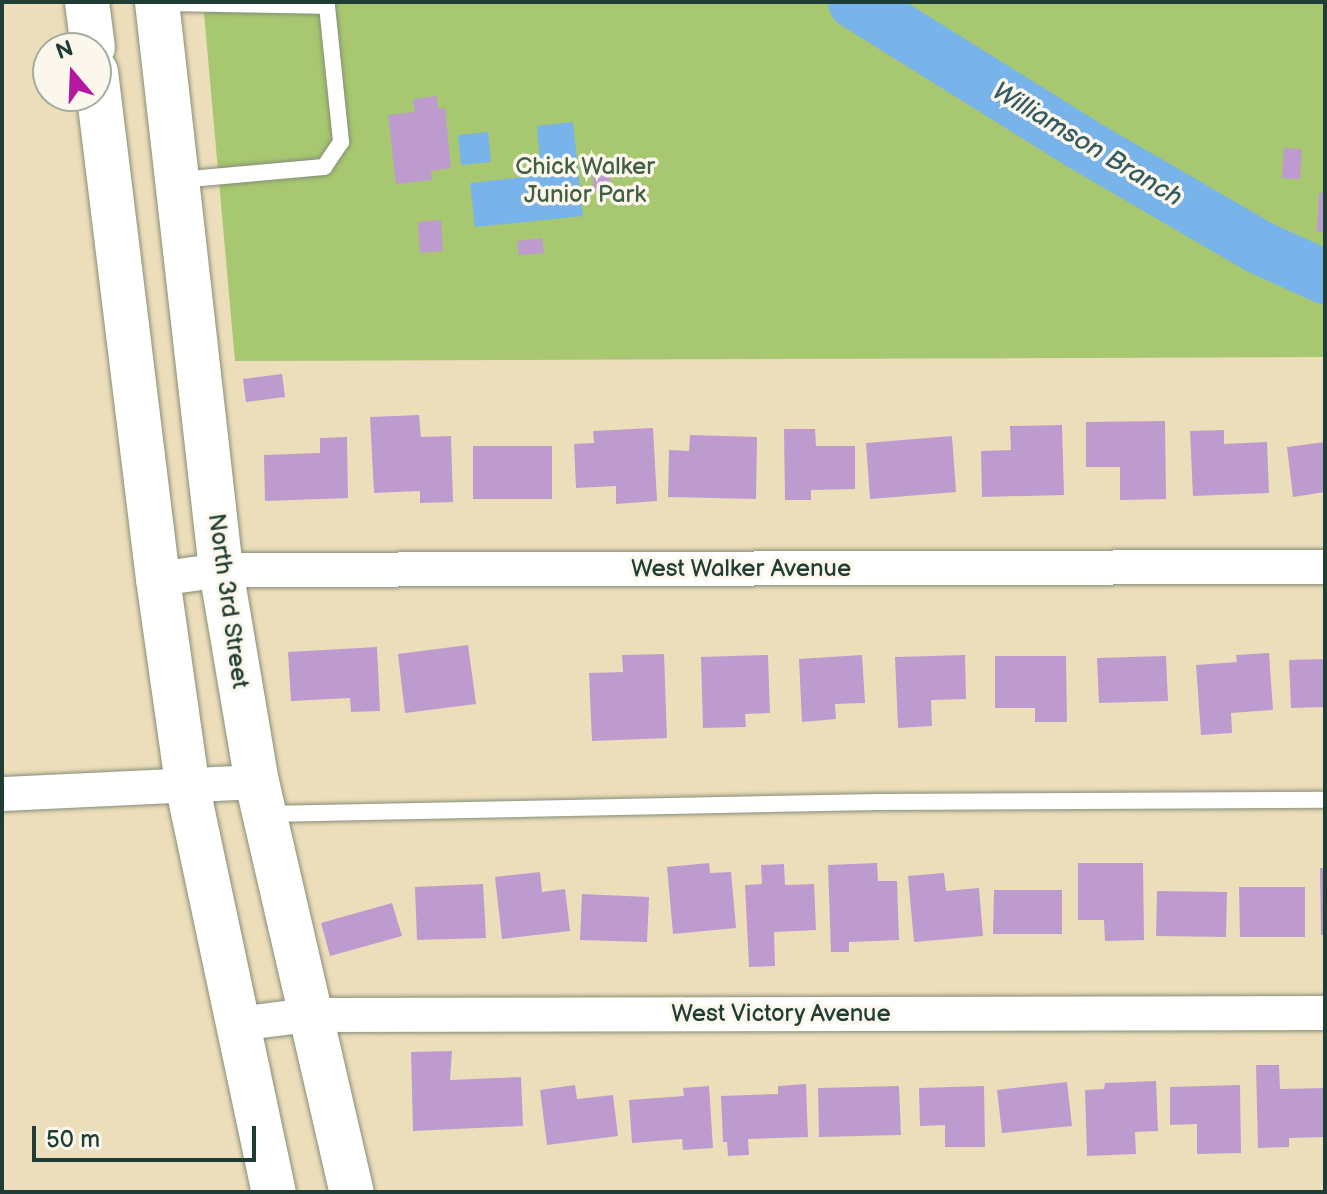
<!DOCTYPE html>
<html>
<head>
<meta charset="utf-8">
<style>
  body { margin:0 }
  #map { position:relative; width:1327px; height:1194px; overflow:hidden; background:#eddebb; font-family:"Balsamiq Sans",sans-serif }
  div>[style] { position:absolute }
  .green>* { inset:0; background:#a7c770 }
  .water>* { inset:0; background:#78b4ea }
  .river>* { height:54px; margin:-27px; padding:0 27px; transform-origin:27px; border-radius:27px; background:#78b4ea }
  .building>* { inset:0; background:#be9bce }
  .roads { filter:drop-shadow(0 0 2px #868e78) drop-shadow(0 0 2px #868e78) }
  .lane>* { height:16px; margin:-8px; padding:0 8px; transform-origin:8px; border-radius:8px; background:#fff }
  .street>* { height:34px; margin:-17px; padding:0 17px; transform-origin:17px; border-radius:17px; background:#fff }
  .primary>* { height:44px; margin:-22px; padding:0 22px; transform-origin:22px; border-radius:22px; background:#fff }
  span { translate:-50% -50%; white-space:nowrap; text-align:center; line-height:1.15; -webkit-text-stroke:7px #fbf7ec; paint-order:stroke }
  .park-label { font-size:24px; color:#416043 }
  .street-label { font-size:24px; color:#1f3d34 }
  .water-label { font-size:26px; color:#355b62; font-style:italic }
  .frame { position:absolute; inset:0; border:4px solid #1f3d34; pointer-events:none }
  .north { position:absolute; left:32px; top:32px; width:80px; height:80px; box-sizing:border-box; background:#fbf7ec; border:2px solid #a3ada2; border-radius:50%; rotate:341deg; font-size:22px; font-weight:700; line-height:32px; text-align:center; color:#1f3d34 }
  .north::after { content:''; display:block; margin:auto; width:28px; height:36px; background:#b5179e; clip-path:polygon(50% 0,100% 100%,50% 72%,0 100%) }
  .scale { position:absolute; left:32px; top:1126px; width:224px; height:36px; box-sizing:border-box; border:4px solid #1f3d34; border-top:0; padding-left:10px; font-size:24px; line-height:28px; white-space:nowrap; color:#1f3d34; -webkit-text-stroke:6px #fbf7ec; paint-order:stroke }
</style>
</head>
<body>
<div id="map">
  <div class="green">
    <div style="clip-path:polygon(203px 2px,1325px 2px,1325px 357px,235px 361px)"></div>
  </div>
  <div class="water">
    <div style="clip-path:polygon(573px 122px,583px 216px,475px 227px,470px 183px,541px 175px,537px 126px)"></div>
    <div style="clip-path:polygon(488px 132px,491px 162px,461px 165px,458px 135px)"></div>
  </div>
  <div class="river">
    <div style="left:855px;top:2px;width:268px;rotate:32deg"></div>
    <div style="left:1082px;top:144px;width:207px;rotate:30.2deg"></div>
    <div style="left:1261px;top:248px;width:70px;rotate:24.4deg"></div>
  </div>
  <div class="building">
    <div style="clip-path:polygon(437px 96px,438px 109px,445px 108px,451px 168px,431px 171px,432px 180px,396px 184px,388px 115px,415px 112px,413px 99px)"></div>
    <div style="clip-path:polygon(1284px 148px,1302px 149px,1300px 179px,1282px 178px)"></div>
    <div style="clip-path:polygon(609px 164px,611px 190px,594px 192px,592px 166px)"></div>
    <div style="clip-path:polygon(1319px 193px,1325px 193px,1325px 232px,1317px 232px)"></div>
    <div style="clip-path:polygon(441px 220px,443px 251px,420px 253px,418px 222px)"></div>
    <div style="clip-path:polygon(542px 238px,544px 253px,519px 255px,517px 241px)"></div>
    <div style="clip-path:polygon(282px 374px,285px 397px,246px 402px,243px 379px)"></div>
    <div style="clip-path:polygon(419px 415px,421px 437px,451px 436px,453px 502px,420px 503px,420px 491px,374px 493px,370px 417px)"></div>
    <div style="clip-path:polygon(1165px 421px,1166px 499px,1120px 500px,1120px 467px,1086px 467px,1086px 422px)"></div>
    <div style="clip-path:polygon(1062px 425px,1064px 495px,982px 497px,981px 451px,1011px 450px,1010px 426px)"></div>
    <div style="clip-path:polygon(653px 428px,657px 501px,616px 504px,616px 486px,576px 488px,574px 444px,594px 443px,593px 431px)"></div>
    <div style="clip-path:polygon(784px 429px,815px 429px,816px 446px,855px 446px,855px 489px,811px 490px,811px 500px,785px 500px)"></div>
    <div style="clip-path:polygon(1224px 430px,1224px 444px,1267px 442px,1269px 493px,1193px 496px,1190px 431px)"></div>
    <div style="clip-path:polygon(690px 435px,757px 437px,756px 499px,668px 497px,669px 450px,689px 451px)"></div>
    <div style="clip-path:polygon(952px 436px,956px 492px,870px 499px,866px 443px)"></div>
    <div style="clip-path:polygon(347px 437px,348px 498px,265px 501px,264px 455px,320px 453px,320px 438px)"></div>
    <div style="clip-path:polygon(1325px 442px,1325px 492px,1293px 497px,1287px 447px)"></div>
    <div style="clip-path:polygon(473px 446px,552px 446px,552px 499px,473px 499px)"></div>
    <div style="clip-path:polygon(468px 645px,476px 704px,405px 713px,398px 654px)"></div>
    <div style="clip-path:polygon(377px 647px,380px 711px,351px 712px,350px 698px,291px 701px,288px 652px)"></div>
    <div style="clip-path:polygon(1269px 653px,1273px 710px,1231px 713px,1232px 733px,1201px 735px,1196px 665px,1237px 662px,1236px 655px)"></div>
    <div style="clip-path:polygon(664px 654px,667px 738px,592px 741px,589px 673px,623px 672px,622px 655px)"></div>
    <div style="clip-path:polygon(768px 655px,770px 713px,745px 714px,746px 727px,703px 728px,701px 657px)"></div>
    <div style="clip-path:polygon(862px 655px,865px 703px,835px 704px,836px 719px,802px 722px,799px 659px)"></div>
    <div style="clip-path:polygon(965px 655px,966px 699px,931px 700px,932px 726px,898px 728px,895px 657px)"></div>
    <div style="clip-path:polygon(995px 656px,1066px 656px,1067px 722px,1035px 722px,1035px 708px,995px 708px)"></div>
    <div style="clip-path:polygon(1166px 656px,1168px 701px,1099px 703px,1097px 658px)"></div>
    <div style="clip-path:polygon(1325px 659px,1325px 707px,1291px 708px,1289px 660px)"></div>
    <div style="clip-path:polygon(709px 863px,710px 873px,731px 872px,736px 928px,673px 934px,667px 867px)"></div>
    <div style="clip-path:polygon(877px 863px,878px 881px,897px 881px,899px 940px,849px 942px,849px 952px,831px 952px,828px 865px)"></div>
    <div style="clip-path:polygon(1078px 863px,1143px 863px,1144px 940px,1105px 941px,1104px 920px,1078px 920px)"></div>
    <div style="clip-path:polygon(784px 864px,785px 885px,814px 884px,816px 930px,774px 932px,775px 966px,749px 967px,745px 885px,762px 884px,761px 865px)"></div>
    <div style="clip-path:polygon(1320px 868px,1325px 868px,1325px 935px,1321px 935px)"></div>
    <div style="clip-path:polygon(540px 872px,542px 892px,565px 889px,570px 931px,502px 939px,495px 877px)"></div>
    <div style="clip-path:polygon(944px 873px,946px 891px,979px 888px,983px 936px,914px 942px,908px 876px)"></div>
    <div style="clip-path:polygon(483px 884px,486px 938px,417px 940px,415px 887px)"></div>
    <div style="clip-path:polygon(1239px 887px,1305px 887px,1305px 937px,1240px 937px)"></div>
    <div style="clip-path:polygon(994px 890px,1062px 890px,1062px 934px,993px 934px)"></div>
    <div style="clip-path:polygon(1157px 891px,1227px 892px,1226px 937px,1156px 936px)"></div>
    <div style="clip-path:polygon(582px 894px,649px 897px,647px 942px,580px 940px)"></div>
    <div style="clip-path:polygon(392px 903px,402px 936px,330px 956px,321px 923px)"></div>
    <div style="clip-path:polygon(452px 1051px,450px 1080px,521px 1077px,523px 1126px,413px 1131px,411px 1052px)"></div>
    <div style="clip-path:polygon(1256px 1065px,1279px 1065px,1280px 1089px,1325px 1088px,1325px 1137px,1289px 1138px,1289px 1147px,1258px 1148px)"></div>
    <div style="clip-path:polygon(1156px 1081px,1158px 1131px,1135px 1132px,1136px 1154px,1087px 1156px,1085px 1090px,1104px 1089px,1105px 1083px)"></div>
    <div style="clip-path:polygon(1067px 1082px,1072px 1126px,1002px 1133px,997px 1090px)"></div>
    <div style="clip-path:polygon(806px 1084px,808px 1137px,748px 1139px,749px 1155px,728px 1156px,727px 1142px,723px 1142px,721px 1096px,778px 1094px,778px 1086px)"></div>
    <div style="clip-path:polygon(575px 1085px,577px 1099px,613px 1095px,618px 1136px,547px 1145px,540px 1090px)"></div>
    <div style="clip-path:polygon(1240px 1085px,1241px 1153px,1197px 1154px,1197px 1124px,1170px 1125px,1170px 1087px)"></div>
    <div style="clip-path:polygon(709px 1086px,713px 1148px,683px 1150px,682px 1139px,632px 1143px,629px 1100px,684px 1096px,683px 1088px)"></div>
    <div style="clip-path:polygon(899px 1086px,901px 1135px,819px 1137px,818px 1088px)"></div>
    <div style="clip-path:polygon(984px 1086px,985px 1147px,945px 1147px,945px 1125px,920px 1126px,919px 1088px)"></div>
  </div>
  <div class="roads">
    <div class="lane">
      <div style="left:159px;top:3px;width:168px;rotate:1deg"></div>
      <div style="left:327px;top:6px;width:137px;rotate:84.1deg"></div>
      <div style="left:341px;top:142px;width:30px;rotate:124deg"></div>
      <div style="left:324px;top:167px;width:146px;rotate:174.9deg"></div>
      <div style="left:267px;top:814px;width:611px;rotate:-1.13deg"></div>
      <div style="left:878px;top:802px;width:447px;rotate:-0.3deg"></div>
    </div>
    <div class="street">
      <div style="left:158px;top:579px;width:64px;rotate:-8.1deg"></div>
      <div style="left:221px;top:570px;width:1104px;rotate:-0.16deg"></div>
      <div style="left:2px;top:794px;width:255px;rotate:-2.7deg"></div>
      <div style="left:238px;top:1024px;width:72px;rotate:-7.2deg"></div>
      <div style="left:309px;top:1015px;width:1016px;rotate:-0.11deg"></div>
    </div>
    <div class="primary">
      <div style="left:87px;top:2px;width:46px;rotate:82.6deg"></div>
      <div style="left:157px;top:2px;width:572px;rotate:83.57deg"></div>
      <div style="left:221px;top:570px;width:215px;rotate:80.4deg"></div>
      <div style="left:257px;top:782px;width:421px;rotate:77deg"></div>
      <div style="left:96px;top:72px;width:511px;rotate:83.03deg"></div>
      <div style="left:158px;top:579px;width:207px;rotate:81.9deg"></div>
      <div style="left:187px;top:784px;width:417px;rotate:78deg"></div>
    </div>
  </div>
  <div class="park-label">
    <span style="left:585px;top:181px">Chick Walker<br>Junior Park</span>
  </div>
  <div class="street-label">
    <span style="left:741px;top:569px">West Walker Avenue</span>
    <span style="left:228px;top:601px;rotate:82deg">North 3rd Street</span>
    <span style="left:781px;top:1014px">West Victory Avenue</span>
  </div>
  <div class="water-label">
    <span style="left:1087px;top:145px;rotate:31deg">Williamson Branch</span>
  </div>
  <div class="frame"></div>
  <div class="north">N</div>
  <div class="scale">50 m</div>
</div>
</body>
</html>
